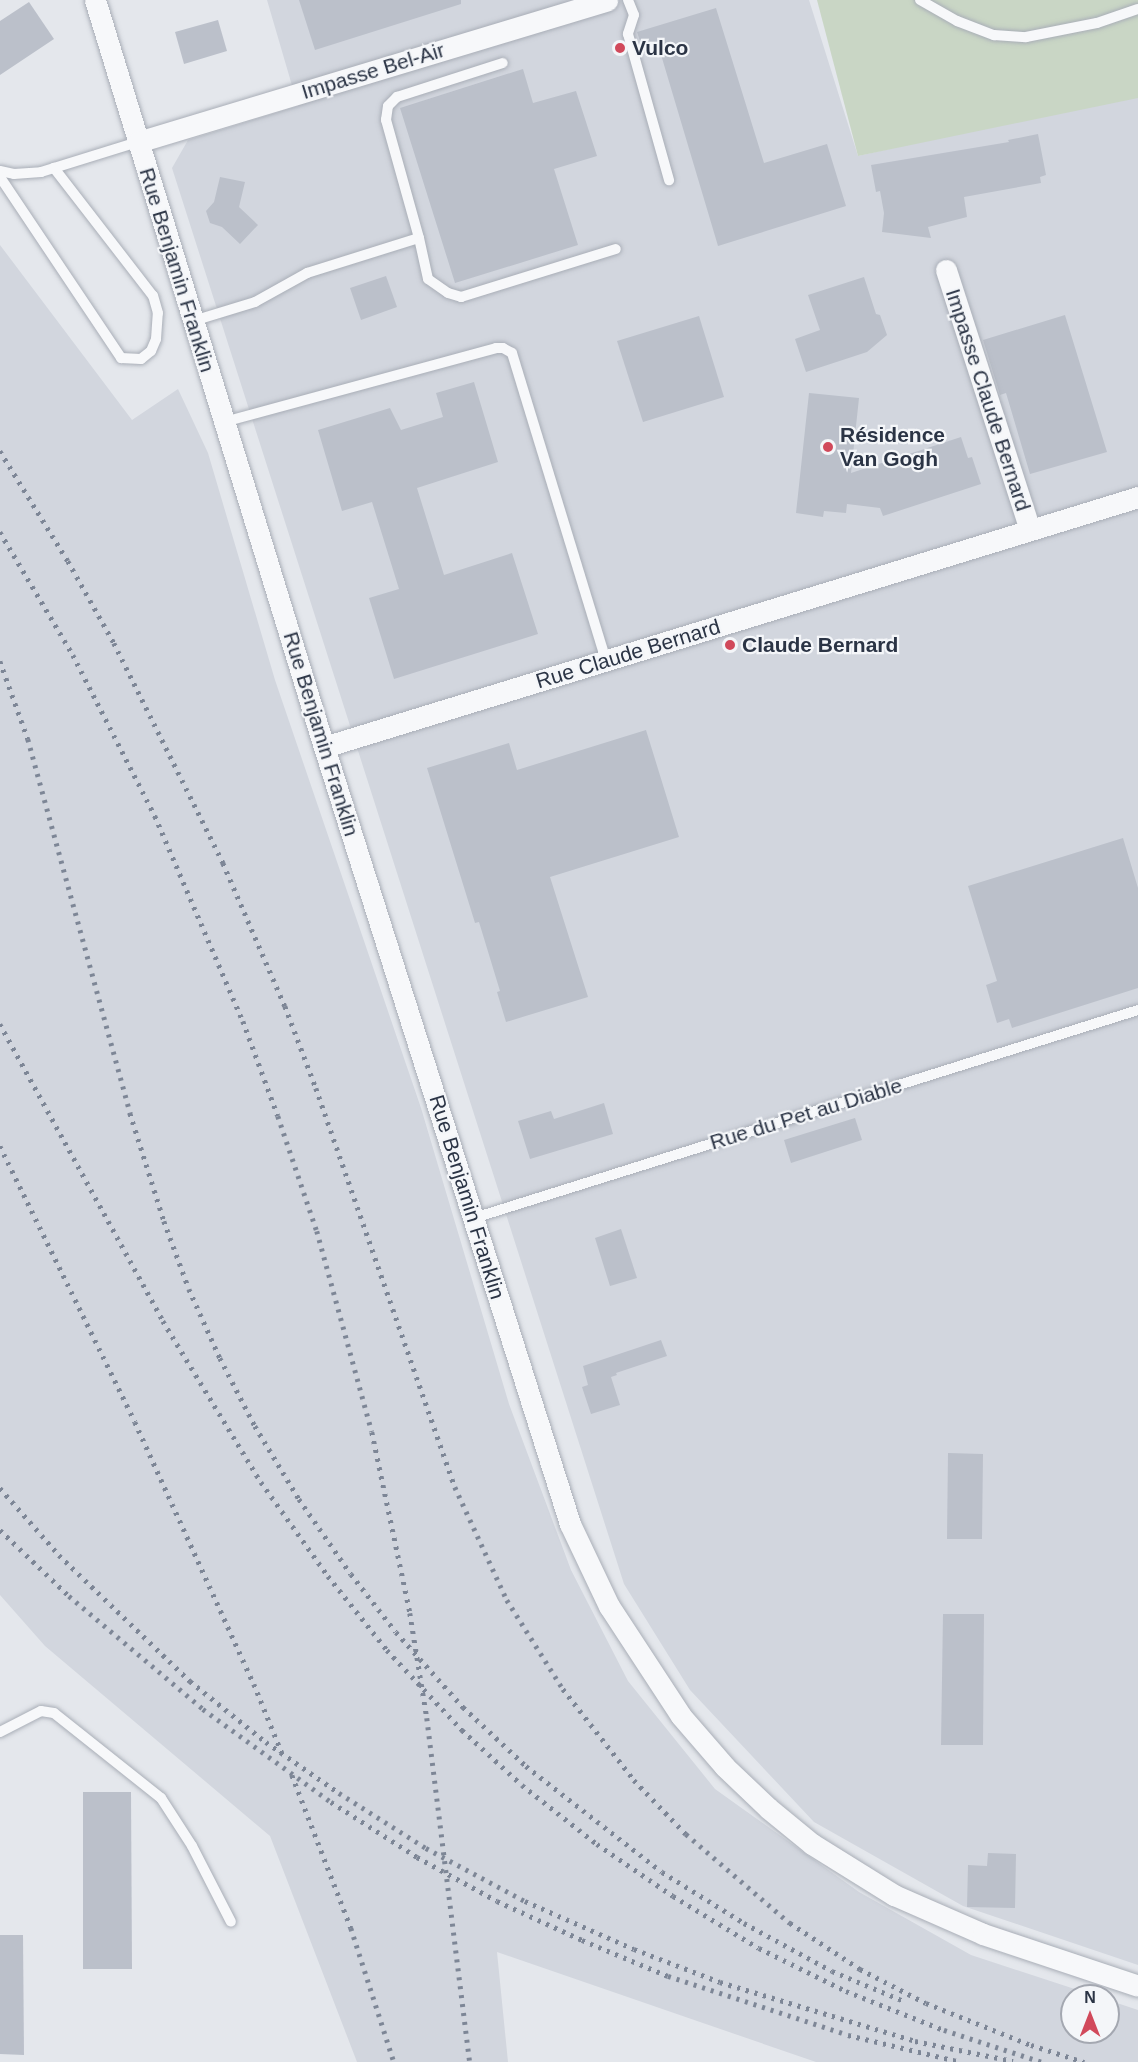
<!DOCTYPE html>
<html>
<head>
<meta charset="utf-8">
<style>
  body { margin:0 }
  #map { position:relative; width:1138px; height:2062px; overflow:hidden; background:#e4e7ec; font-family:Arial,sans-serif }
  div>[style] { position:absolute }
  .built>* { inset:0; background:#d2d6de }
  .green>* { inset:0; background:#c9d6c5 }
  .building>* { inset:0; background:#bbc0ca }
  .roads { filter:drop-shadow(0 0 2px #a9aeb7) drop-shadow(0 0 2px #a9aeb7) }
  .service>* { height:10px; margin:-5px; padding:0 5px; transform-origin:5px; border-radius:5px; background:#f7f8fa }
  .minor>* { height:21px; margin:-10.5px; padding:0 10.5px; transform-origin:10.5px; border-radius:10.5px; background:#f7f8fa }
  .rail>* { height:4.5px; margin-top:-2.25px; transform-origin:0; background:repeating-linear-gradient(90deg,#7d8696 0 3px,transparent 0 9px) }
  .dots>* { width:16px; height:16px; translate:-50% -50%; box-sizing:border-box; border:3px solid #f4f6f9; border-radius:50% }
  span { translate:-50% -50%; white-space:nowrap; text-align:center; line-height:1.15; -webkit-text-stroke:4.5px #f4f6f9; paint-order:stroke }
  .poi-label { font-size:21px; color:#2b3445; font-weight:700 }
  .left { translate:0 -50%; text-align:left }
  .street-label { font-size:21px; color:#2b3445 }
  .north { position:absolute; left:1060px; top:1984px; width:60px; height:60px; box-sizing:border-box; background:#f4f6f9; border:2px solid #a4a8b1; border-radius:50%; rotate:0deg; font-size:16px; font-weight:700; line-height:24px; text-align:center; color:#2b3445 }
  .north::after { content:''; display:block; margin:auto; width:21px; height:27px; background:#d1495b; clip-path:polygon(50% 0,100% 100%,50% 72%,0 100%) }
</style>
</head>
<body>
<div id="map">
  <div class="built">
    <div style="clip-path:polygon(267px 0,809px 0,858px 156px,1138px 93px,1138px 1965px,963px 1906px,814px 1822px,690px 1690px,624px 1584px,172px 168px,188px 140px,298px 106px)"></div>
    <div style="clip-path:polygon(0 245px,132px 420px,178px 389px,208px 453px,275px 680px,421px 1108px,509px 1404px,571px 1570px,628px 1681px,715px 1789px,859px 1892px,971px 1955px,1096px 1996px,1072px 1996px,1072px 2032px,1108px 2032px,1108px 2000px,1138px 2010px,1138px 2062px,816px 2062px,497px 1952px,508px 2062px,357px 2062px,270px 1836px,45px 1646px,0 1595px)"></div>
  </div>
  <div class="green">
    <div style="clip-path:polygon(817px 0,1138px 0,1138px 98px,858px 156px)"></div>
  </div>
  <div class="building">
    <div style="clip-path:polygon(299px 0,461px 0,461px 4px,315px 50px)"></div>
    <div style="clip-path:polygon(29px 2px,54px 39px,0 75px,0 21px)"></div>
    <div style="clip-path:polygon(716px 8px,764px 163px,827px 144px,846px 206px,718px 246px,659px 48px,644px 53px,637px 32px)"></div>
    <div style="clip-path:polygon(218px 20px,227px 51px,184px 64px,175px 32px)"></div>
    <div style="clip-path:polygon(523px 69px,533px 103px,576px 91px,597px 156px,554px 169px,578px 245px,455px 283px,400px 108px)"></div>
    <div style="clip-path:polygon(1038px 134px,1046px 175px,1040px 177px,1041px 183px,964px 197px,967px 217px,928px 227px,931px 238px,882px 232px,884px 213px,880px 191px,876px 192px,871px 165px,1009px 142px,1008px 140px)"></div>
    <div style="clip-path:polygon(220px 177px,245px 182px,239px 207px,258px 225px,240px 244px,222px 227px,210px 223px,206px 211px,214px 202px)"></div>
    <div style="clip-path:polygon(386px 276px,397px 307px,361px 320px,350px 288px)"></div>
    <div style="clip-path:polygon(864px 277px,876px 314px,880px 315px,887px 335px,867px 352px,806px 372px,795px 339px,820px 330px,808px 295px)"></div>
    <div style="clip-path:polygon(1065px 315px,1107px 452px,1030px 474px,1006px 393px,1000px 395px,983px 340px)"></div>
    <div style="clip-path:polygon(699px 316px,724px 397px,643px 422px,617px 341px)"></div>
    <div style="clip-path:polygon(474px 382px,498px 462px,417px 488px,444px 575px,512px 553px,538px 634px,394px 679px,369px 598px,399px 589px,372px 502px,342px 511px,318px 430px,390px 408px,401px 430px,443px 417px,436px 393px)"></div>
    <div style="clip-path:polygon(809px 393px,859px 398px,851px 473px,961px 437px,968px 458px,972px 457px,981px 484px,883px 516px,880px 508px,847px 504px,846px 513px,824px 511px,823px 517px,796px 513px)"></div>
    <div style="clip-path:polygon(646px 730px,679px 837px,550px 877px,588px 997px,506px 1022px,497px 992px,500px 991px,479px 922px,475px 923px,427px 768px,509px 743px,517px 770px)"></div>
    <div style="clip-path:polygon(1123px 838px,1138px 888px,1138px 988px,1012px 1028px,1009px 1019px,997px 1023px,986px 985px,997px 981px,968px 886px)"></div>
    <div style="clip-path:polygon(604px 1103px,613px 1134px,530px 1159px,518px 1121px,551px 1111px,554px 1119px)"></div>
    <div style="clip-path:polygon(855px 1118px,862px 1140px,791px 1163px,784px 1140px)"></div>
    <div style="clip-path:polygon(621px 1229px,637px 1278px,610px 1286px,595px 1238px)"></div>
    <div style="clip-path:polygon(661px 1340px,667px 1356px,616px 1373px,617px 1375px,611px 1377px,620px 1405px,591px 1414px,582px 1387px,588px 1385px,583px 1366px)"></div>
    <div style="clip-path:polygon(948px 1453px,983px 1454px,982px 1539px,947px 1539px)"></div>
    <div style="clip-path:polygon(943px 1614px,984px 1614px,983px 1745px,941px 1745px)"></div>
    <div style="clip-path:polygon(83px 1792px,131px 1792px,132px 1969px,83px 1969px)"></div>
    <div style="clip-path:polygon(988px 1853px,1016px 1854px,1015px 1908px,967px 1907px,968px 1865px,987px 1866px)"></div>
    <div style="clip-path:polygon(0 1935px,23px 1935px,24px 2055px,0 2054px)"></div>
  </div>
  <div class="roads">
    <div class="service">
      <div style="left:628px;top:0;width:16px;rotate:68deg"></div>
      <div style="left:634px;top:15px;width:20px;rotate:108deg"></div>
      <div style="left:628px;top:34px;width:152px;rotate:74.3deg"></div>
      <div style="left:920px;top:0;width:43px;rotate:29.6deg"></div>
      <div style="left:957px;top:21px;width:40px;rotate:21deg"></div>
      <div style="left:994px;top:35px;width:32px;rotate:4deg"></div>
      <div style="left:1026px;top:37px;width:72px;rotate:-11.2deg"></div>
      <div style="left:1097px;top:23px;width:43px;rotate:-18.9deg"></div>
      <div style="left:0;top:171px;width:14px;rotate:12deg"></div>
      <div style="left:14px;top:174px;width:27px;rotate:-4deg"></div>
      <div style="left:41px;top:172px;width:102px;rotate:-17.2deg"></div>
      <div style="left:0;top:177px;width:218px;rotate:56.2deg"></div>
      <div style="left:121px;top:358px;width:20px;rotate:3deg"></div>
      <div style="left:141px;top:359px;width:13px;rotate:-39deg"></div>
      <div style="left:151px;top:351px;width:13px;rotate:-67deg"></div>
      <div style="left:156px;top:339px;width:26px;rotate:-86deg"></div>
      <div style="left:158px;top:313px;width:18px;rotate:-106deg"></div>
      <div style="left:153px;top:296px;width:162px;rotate:-127.7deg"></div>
      <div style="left:419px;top:238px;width:42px;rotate:77.6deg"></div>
      <div style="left:428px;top:279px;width:24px;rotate:35deg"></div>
      <div style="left:448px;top:293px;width:14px;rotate:17deg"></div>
      <div style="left:461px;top:297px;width:162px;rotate:-17.2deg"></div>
      <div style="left:193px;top:321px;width:65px;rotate:-17deg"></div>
      <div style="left:255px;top:302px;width:60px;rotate:-29.1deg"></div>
      <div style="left:307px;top:273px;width:117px;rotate:-17.4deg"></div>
      <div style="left:419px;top:238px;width:123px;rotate:-105.6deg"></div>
      <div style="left:386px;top:120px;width:14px;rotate:-82deg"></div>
      <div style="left:388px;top:106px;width:13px;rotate:-45deg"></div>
      <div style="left:397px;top:97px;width:111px;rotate:-17.8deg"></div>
      <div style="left:224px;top:422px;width:282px;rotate:-15.2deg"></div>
      <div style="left:496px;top:348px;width:7px"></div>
      <div style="left:503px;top:348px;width:10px;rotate:29deg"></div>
      <div style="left:512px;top:353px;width:322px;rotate:73deg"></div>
      <div style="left:474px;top:1218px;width:696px;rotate:-17.39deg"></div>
      <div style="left:0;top:1732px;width:46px;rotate:-27.1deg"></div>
      <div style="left:41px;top:1711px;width:13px;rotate:9deg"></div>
      <div style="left:54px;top:1713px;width:137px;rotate:38.5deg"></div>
      <div style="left:161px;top:1798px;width:57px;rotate:57.1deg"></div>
      <div style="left:192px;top:1846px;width:85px;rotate:62.8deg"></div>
    </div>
    <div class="minor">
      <div style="left:95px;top:0;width:781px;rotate:72.96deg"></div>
      <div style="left:324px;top:747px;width:815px;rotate:72.43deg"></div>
      <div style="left:570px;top:1524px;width:91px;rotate:64.6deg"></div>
      <div style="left:609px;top:1606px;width:131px;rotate:56.8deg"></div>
      <div style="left:681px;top:1716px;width:67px;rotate:49.2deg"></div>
      <div style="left:725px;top:1767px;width:59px;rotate:43.6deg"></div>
      <div style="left:768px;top:1808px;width:57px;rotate:39.3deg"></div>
      <div style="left:812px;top:1844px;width:97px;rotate:31.9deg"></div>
      <div style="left:894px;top:1895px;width:97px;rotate:23.7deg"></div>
      <div style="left:983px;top:1934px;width:163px;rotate:18.5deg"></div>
      <div style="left:138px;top:142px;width:490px;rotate:-16.8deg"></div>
      <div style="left:946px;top:270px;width:273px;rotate:72.1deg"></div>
      <div style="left:324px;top:747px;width:852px;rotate:-17.07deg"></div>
    </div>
  </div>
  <div class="rail">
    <div style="left:0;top:451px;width:129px;rotate:58.3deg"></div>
    <div style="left:68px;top:561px;width:94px;rotate:60.7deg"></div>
    <div style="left:114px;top:643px;width:246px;rotate:63.6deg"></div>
    <div style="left:223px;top:863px;width:156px;rotate:66.6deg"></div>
    <div style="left:285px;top:1006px;width:88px;rotate:69.3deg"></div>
    <div style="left:316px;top:1088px;width:423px;rotate:70.8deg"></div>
    <div style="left:455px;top:1487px;width:124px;rotate:65.3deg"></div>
    <div style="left:507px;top:1600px;width:105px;rotate:57.8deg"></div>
    <div style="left:563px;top:1689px;width:115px;rotate:52deg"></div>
    <div style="left:634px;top:1780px;width:75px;rotate:46.1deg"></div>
    <div style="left:686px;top:1834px;width:137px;rotate:40.6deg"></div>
    <div style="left:790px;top:1923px;width:84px;rotate:33.3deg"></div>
    <div style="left:860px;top:1969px;width:74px;rotate:27.3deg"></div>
    <div style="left:926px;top:2003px;width:113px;rotate:21.8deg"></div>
    <div style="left:1031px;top:2045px;width:56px;rotate:17.8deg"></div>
    <div style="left:0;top:532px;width:143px;rotate:59.3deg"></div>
    <div style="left:73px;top:655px;width:181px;rotate:63deg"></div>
    <div style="left:155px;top:816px;width:223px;rotate:66.8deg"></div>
    <div style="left:243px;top:1021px;width:101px;rotate:69.8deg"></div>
    <div style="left:278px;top:1116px;width:121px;rotate:71.3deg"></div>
    <div style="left:317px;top:1231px;width:208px;rotate:74.7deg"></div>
    <div style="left:372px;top:1432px;width:185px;rotate:78.1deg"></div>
    <div style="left:410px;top:1613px;width:106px;rotate:80.8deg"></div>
    <div style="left:427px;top:1718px;width:347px;rotate:82.9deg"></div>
    <div style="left:0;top:661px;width:83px;rotate:70.3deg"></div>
    <div style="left:28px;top:739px;width:388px;rotate:74.7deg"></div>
    <div style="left:130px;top:1113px;width:113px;rotate:72.5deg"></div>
    <div style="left:164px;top:1221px;width:72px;rotate:69.8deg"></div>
    <div style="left:189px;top:1289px;width:76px;rotate:65.8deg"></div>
    <div style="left:220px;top:1358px;width:76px;rotate:62.8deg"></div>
    <div style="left:255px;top:1426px;width:85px;rotate:58.9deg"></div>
    <div style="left:299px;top:1499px;width:91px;rotate:55.3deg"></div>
    <div style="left:351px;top:1574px;width:73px;rotate:52.2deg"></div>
    <div style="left:396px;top:1632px;width:101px;rotate:48.2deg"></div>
    <div style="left:463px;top:1707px;width:86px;rotate:43.1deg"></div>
    <div style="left:526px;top:1766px;width:172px;rotate:37.9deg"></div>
    <div style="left:662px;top:1872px;width:97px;rotate:31.9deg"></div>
    <div style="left:744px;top:1923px;width:100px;rotate:28.6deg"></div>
    <div style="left:832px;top:1971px;width:78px;rotate:22.6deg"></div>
    <div style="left:0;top:1024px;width:339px;rotate:61.2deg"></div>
    <div style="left:163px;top:1321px;width:188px;rotate:58.7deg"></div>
    <div style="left:261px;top:1482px;width:115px;rotate:54.5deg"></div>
    <div style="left:328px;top:1576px;width:95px;rotate:51.4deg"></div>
    <div style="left:387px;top:1650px;width:110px;rotate:46.8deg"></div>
    <div style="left:462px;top:1730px;width:81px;rotate:42.5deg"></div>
    <div style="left:522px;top:1785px;width:95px;rotate:38.2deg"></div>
    <div style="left:597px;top:1844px;width:92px;rotate:34.4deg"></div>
    <div style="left:673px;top:1896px;width:100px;rotate:31.2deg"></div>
    <div style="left:759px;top:1948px;width:97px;rotate:26.3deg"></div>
    <div style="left:846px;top:1991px;width:105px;rotate:21.7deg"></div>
    <div style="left:944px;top:2030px;width:103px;rotate:18.1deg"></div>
    <div style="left:0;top:1146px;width:307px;rotate:63.9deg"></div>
    <div style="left:135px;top:1422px;width:288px;rotate:65.6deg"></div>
    <div style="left:254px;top:1684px;width:74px;rotate:67.9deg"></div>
    <div style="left:0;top:1488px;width:89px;rotate:48.6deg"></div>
    <div style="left:59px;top:1555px;width:182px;rotate:43.9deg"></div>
    <div style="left:190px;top:1681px;width:97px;rotate:38.8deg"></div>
    <div style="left:266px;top:1742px;width:89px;rotate:34.9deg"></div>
    <div style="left:339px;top:1793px;width:103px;rotate:32.3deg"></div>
    <div style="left:426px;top:1848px;width:112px;rotate:28.2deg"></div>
    <div style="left:525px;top:1901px;width:119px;rotate:23.8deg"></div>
    <div style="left:634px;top:1949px;width:92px;rotate:21deg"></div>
    <div style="left:720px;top:1982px;width:204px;rotate:16.8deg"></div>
    <div style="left:915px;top:2041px;width:100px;rotate:11.5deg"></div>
    <div style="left:0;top:1530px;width:95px;rotate:43.7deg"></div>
    <div style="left:69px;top:1596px;width:175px;rotate:40.1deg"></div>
    <div style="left:203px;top:1709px;width:158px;rotate:36deg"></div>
    <div style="left:331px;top:1802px;width:102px;rotate:32.6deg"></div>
    <div style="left:417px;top:1857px;width:91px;rotate:28.8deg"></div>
    <div style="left:497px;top:1901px;width:94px;rotate:24.6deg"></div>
    <div style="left:582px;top:1940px;width:93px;rotate:22.7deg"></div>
    <div style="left:668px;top:1976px;width:189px;rotate:18.1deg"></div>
    <div style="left:848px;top:2035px;width:116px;rotate:13.4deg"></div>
    <div style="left:292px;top:1775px;width:164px;rotate:68.9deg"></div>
    <div style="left:351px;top:1928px;width:141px;rotate:72.2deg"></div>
  </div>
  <div class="dots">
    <div style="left:620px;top:48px;background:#d1495b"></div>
    <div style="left:828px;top:447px;background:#d1495b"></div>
    <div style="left:730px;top:645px;background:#d1495b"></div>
  </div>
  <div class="poi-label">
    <span class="left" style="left:632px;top:48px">Vulco</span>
    <span class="left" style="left:840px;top:447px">Résidence<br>Van Gogh</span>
    <span class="left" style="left:742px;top:645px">Claude Bernard</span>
  </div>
  <div class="street-label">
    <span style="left:373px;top:71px;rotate:-17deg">Impasse Bel-Air</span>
    <span style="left:177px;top:270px;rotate:73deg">Rue Benjamin Franklin</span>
    <span style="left:988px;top:400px;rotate:72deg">Impasse Claude Bernard</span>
    <span style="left:628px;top:654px;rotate:-17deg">Rue Claude Bernard</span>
    <span style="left:321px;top:734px;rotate:73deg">Rue Benjamin Franklin</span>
    <span style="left:806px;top:1114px;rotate:-17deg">Rue du Pet au Diable</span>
    <span style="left:467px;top:1197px;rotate:73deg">Rue Benjamin Franklin</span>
  </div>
  <div class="north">N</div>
</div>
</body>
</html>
